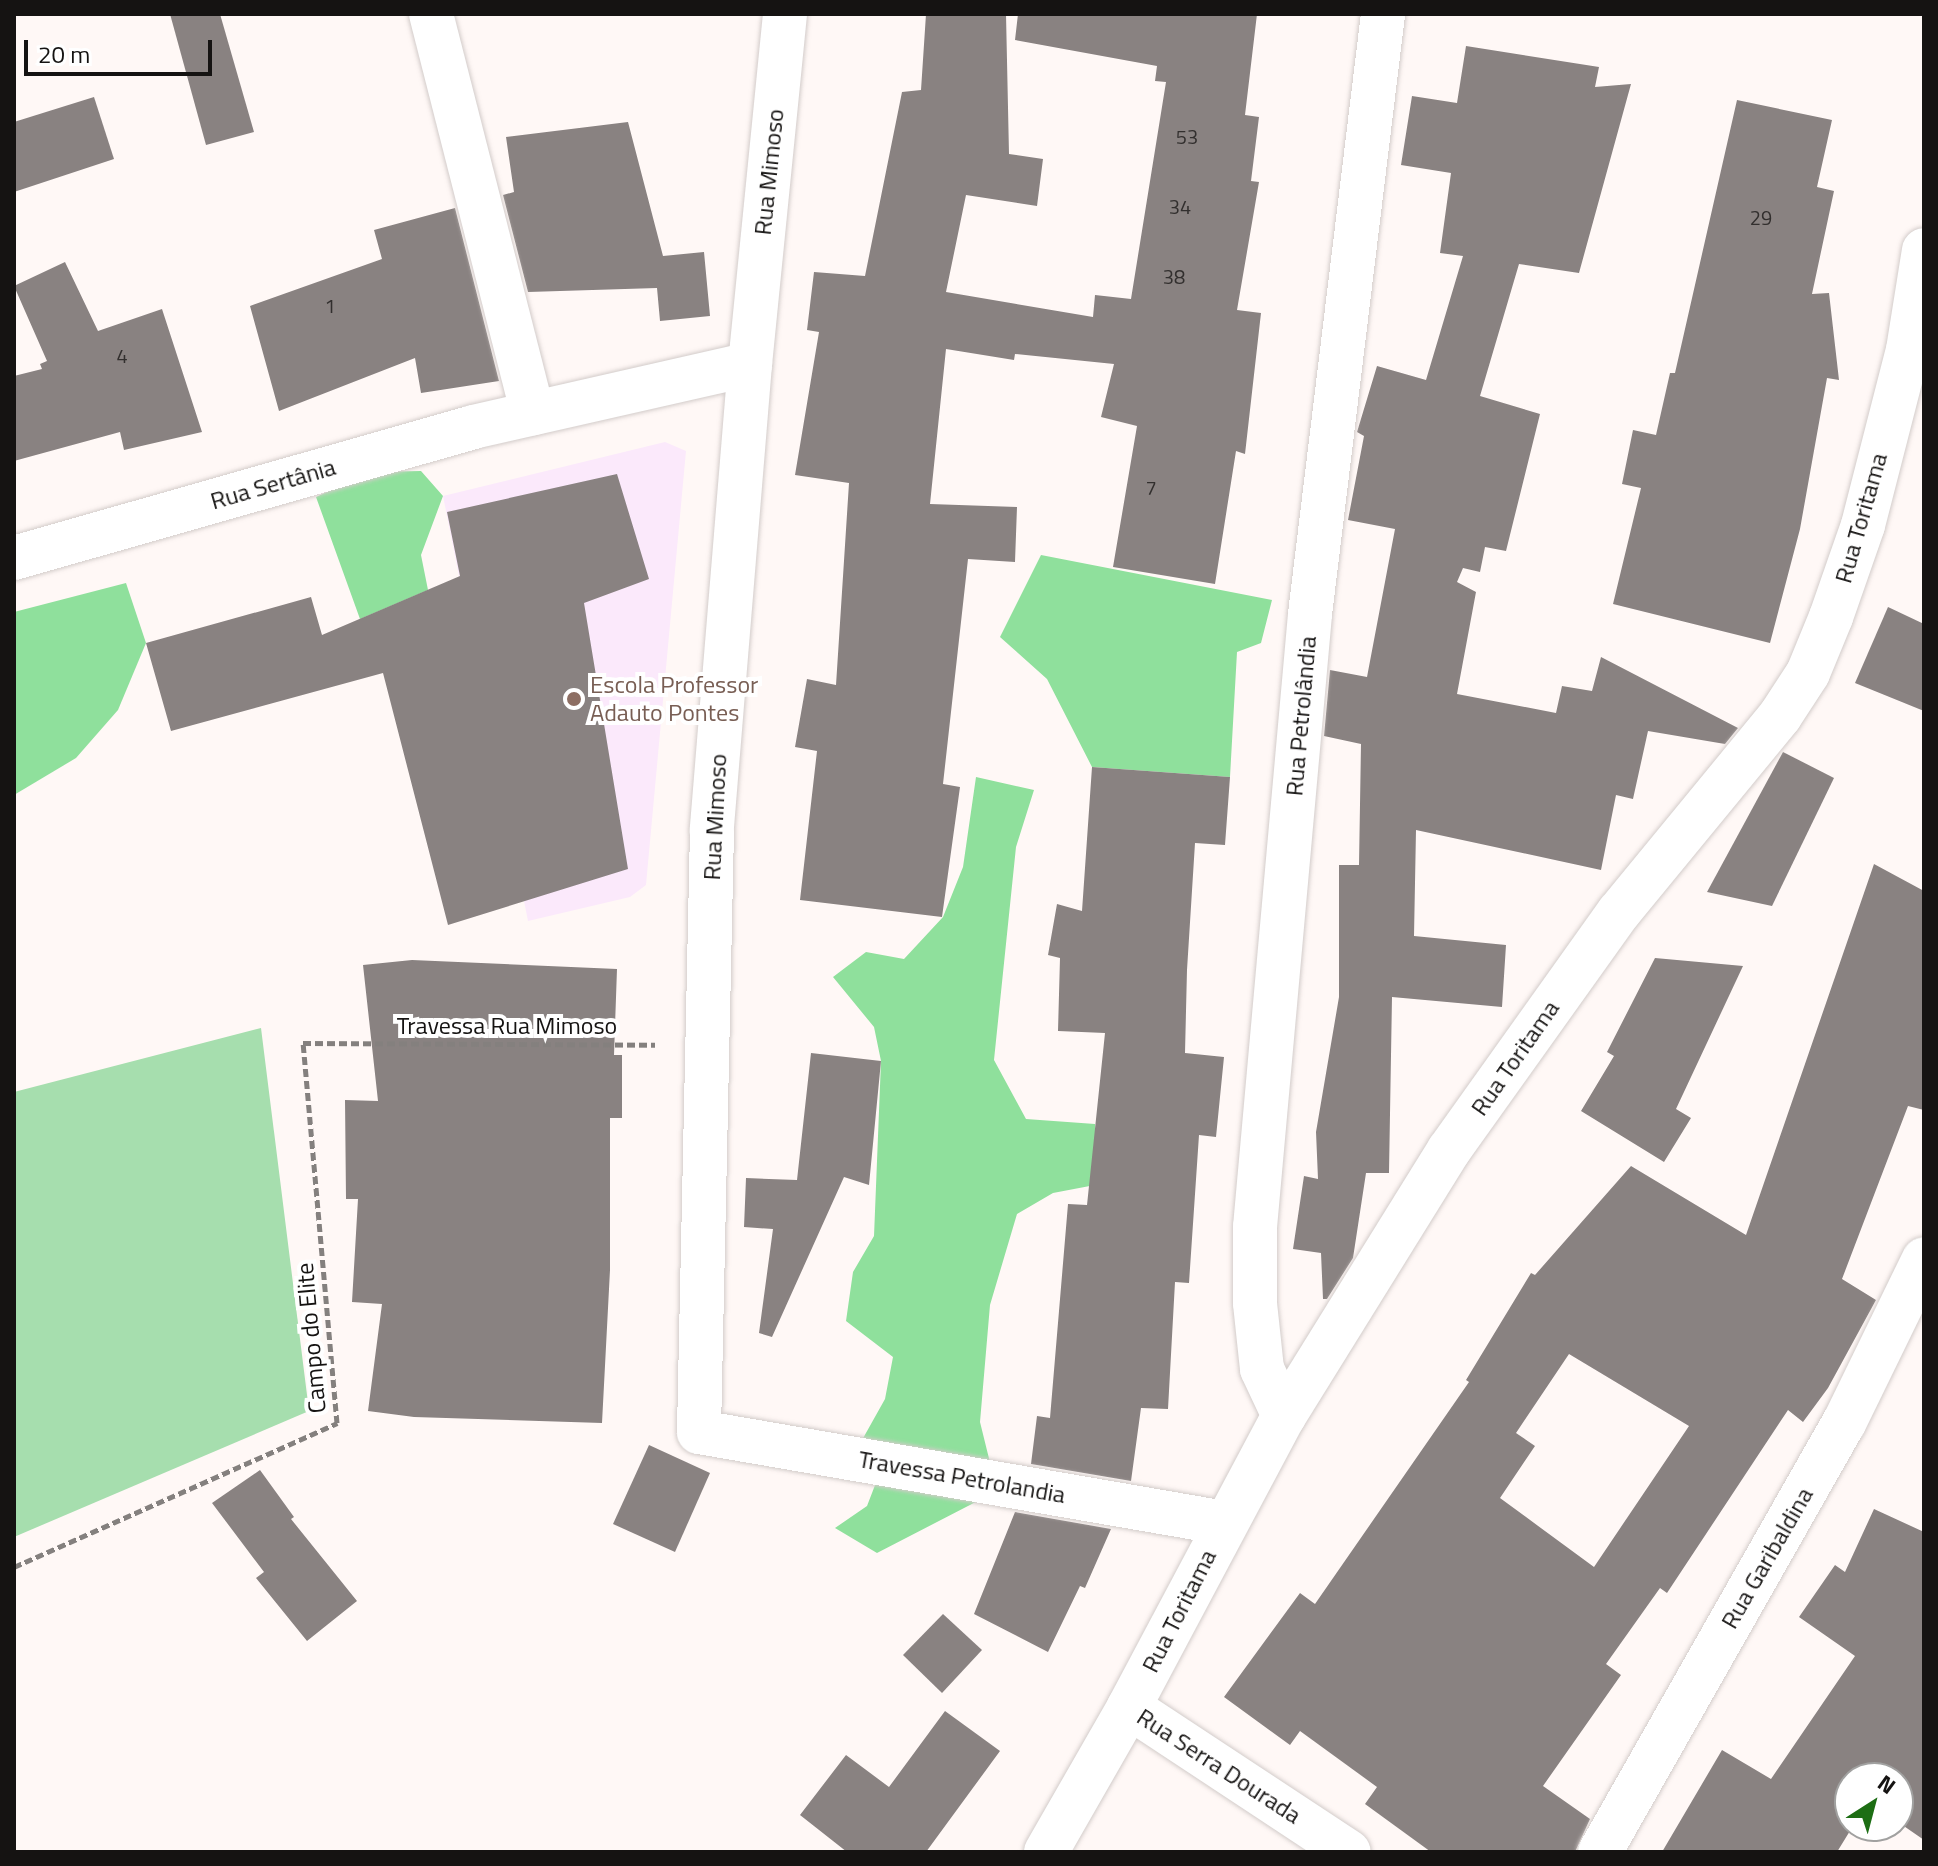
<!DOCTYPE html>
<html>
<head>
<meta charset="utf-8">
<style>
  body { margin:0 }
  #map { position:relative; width:1938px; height:1866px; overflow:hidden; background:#fff8f6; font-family:"Titillium Web",sans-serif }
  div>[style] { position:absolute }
  .education>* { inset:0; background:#fbe9fb }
  .green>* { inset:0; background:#a6deae }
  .forest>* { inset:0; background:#8fe09c }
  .building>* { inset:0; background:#898281 }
  .path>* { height:5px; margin-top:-2.5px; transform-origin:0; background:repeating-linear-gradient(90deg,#84807e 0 8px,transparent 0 12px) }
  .roads { filter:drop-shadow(0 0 2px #d3ccca) drop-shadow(0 0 2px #d3ccca) }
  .street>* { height:44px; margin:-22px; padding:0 22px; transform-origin:22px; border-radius:22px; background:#fff }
  .dots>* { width:22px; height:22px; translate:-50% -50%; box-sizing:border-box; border:4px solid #fff; border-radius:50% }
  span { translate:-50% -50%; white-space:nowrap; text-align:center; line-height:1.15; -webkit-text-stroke:8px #fff; paint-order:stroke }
  .number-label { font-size:20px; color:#322f2e }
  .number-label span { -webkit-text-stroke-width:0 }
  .street-label { font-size:24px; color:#151312 }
  .education-label { font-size:24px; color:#785e54 }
  .left { translate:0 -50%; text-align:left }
  .frame { position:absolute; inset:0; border:16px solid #151312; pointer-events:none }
  .north { position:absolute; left:1834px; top:1762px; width:80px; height:80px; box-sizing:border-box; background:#fff; border:2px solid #a1a1a0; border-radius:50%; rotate:36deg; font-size:22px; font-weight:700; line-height:32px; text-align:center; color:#151312 }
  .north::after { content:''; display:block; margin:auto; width:28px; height:36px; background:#1d6e14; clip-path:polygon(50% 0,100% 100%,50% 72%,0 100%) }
  .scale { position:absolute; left:24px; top:40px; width:188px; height:36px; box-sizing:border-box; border:4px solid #151312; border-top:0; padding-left:10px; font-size:24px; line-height:28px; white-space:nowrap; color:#151312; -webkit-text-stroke:6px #fff; paint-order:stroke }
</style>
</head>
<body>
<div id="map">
  <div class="education">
    <div style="clip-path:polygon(665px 442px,686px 451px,646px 885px,630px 897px,528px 921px,443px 496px)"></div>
  </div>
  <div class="green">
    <div style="clip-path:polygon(261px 1028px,309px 1411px,14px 1537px,14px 1092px)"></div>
  </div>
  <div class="forest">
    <div style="clip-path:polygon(421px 471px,443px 496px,421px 555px,428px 590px,360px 619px,316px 497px,370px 472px)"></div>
    <div style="clip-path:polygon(1041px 555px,1272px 600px,1261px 643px,1237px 652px,1230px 777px,1092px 767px,1047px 679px,1000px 637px)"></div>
    <div style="clip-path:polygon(126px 583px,146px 643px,118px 710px,76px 758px,14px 795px,14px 612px)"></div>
    <div style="clip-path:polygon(976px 777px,1034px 790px,1016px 847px,994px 1060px,1026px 1119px,1095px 1124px,1095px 1185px,1053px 1193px,1017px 1214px,990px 1305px,980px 1422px,997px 1491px,877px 1553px,835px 1528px,867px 1506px,882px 1467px,857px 1449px,885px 1399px,893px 1357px,846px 1321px,853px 1272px,874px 1236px,881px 1061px,874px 1027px,833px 977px,866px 952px,904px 959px,943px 917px,963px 867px)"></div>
  </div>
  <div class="building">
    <div style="clip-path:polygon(170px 14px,220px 14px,254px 132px,206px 145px)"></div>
    <div style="clip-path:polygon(926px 14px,1006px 14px,1009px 154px,1043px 159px,1037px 206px,966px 195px,946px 292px,1093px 317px,1095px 295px,1131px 299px,1166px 82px,1155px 81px,1157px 66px,1015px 40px,1018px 14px,1257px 14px,1245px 115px,1259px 117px,1251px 181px,1259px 182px,1237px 310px,1261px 313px,1245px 454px,1236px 451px,1215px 584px,1113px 567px,1137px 426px,1101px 417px,1114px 364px,1015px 354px,1014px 360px,946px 349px,930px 504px,1017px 507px,1015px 562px,968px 559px,943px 784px,960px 787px,942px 917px,800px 900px,817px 751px,795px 747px,807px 679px,836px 685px,849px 483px,795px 475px,819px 332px,807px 330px,814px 272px,865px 276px,902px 92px,921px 90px)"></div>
    <div style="clip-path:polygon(1466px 46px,1599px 67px,1595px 87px,1631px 84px,1579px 273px,1519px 264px,1480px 396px,1540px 414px,1506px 551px,1485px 547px,1480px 572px,1463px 568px,1457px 582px,1476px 592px,1457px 694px,1556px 713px,1562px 686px,1592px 691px,1601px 657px,1738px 728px,1725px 744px,1648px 731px,1633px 799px,1616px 795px,1601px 870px,1416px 830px,1414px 936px,1506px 945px,1502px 1007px,1392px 997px,1389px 1173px,1366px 1173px,1353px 1258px,1327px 1299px,1323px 1299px,1321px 1253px,1293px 1249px,1304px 1176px,1318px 1179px,1316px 1132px,1339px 997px,1339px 865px,1359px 865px,1361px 744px,1324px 736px,1330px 670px,1367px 677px,1395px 529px,1348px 520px,1364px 436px,1357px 432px,1377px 366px,1426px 380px,1463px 256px,1440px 253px,1451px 173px,1401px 165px,1412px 96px,1457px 103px)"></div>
    <div style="clip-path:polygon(94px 97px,114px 159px,14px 192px,14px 122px)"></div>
    <div style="clip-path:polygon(1737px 100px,1832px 120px,1817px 187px,1834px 191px,1812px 294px,1829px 293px,1839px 380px,1827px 378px,1800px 529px,1770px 643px,1613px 604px,1641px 488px,1622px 484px,1633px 430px,1656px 435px,1670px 373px,1675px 373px)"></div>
    <div style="clip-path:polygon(628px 122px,663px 256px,704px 252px,710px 316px,660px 321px,657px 288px,528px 292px,503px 195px,514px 192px,506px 137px)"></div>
    <div style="clip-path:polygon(455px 208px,499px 381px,421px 393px,415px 358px,279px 411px,250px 306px,382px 259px,374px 230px)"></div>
    <div style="clip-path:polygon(65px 262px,98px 331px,162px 309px,202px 432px,124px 450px,120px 432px,14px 461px,14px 376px,42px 369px,40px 364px,47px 361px,14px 286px)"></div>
    <div style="clip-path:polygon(617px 474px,649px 579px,584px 603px,628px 869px,448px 925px,383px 673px,171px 731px,146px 643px,311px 597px,322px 635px,460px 576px,447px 512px)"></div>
    <div style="clip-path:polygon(1888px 607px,1924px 624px,1924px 711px,1855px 683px)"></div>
    <div style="clip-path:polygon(1783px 752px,1834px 778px,1772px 906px,1707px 892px)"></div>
    <div style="clip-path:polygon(1092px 767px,1230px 777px,1225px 845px,1195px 843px,1187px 970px,1185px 1053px,1224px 1057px,1216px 1137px,1199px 1135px,1189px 1283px,1175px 1282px,1168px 1409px,1141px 1408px,1131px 1481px,1031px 1464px,1037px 1416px,1050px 1418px,1068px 1204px,1087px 1205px,1105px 1033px,1058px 1031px,1060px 958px,1048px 955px,1057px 904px,1082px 911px)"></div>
    <div style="clip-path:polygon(evenodd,1874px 864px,1924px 891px,1924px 1110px,1908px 1106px,1842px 1279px,1876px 1300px,1828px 1388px,1803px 1422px,1788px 1410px,1667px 1593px,1660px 1588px,1606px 1664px,1621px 1675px,1543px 1786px,1590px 1819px,1575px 1852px,1431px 1852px,1365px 1804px,1377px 1787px,1300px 1731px,1290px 1745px,1224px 1697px,1300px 1593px,1315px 1604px,1469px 1382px,1466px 1380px,1531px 1273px,1535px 1275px,1631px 1166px,1746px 1235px,1874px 864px,1569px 1354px,1689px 1426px,1594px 1567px,1500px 1498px,1535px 1446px,1516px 1433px,1569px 1354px)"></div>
    <div style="clip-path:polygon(1655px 958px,1743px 966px,1676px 1109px,1691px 1118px,1664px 1162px,1581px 1111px,1614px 1056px,1607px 1052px)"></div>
    <div style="clip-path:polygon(412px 960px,617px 969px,614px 1055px,622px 1055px,622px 1118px,610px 1118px,610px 1270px,602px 1423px,414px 1417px,368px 1411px,382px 1304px,352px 1302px,358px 1199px,346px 1199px,345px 1100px,378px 1101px,363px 965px)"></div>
    <div style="clip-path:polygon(811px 1053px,881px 1061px,869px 1185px,844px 1177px,772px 1337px,759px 1333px,773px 1229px,744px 1227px,746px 1178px,797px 1180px)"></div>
    <div style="clip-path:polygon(649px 1445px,710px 1473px,675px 1552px,613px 1524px)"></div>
    <div style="clip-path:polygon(260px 1470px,294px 1517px,291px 1519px,357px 1601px,307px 1641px,256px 1578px,264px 1572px,212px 1503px)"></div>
    <div style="clip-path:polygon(1874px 1509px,1924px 1532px,1924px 1840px,1898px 1822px,1898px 1778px,1850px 1778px,1853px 1826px,1837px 1852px,1662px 1852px,1722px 1750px,1771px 1779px,1855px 1656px,1799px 1617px,1835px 1565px,1845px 1572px)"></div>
    <div style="clip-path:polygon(1015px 1512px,1111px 1529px,1085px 1588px,1080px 1586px,1048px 1652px,974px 1614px)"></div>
    <div style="clip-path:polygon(943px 1614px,982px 1650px,942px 1693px,903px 1655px)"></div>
    <div style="clip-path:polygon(945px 1711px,1000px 1751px,926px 1852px,847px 1852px,800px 1815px,846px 1755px,889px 1787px)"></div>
  </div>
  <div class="path">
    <div style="left:14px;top:1567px;width:354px;rotate:-24deg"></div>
    <div style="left:337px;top:1423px;width:382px;rotate:-95.1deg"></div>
    <div style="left:303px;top:1043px;width:352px;rotate:0.3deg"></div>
  </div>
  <div class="roads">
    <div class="street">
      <div style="left:431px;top:14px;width:412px;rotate:75.7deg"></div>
      <div style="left:785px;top:14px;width:352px;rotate:95.7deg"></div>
      <div style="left:750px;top:364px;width:468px;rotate:94.7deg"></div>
      <div style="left:712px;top:830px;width:602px;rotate:91.24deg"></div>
      <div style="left:699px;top:1432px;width:534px;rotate:9.82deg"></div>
      <div style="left:14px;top:558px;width:477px;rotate:-15.9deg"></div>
      <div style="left:473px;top:427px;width:284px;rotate:-12.8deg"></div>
      <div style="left:1284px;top:1416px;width:52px;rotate:-115.1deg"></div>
      <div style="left:1262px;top:1369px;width:66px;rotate:-96.1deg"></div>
      <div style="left:1255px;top:1303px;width:76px;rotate:-90deg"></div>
      <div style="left:1255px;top:1227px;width:615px;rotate:-84.87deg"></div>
      <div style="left:1310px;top:614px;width:604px;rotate:-83.06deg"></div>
      <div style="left:1129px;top:1707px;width:263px;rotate:33.4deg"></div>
      <div style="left:1046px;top:1852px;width:167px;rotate:-60.2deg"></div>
      <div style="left:1129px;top:1707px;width:330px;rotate:-62deg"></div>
      <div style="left:1284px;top:1416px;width:313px;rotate:-58.2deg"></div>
      <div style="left:1449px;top:1150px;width:292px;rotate:-54.5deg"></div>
      <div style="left:1619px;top:912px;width:254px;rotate:-50.6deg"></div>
      <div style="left:1780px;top:716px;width:51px;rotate:-56.9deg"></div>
      <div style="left:1808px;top:673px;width:61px;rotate:-67.7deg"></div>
      <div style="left:1831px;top:617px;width:97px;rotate:-70.8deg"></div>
      <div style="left:1863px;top:525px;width:181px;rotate:-75.6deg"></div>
      <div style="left:1908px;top:350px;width:101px;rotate:-80.9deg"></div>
      <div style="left:1600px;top:1852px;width:494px;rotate:-60.4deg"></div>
      <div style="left:1844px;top:1423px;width:182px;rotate:-64deg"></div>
    </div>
  </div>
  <div class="dots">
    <div style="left:574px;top:699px;background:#8d6e63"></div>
  </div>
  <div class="number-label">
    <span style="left:1187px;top:136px">53</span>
    <span style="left:1180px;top:206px">34</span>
    <span style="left:1761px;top:217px">29</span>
    <span style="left:1174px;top:276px">38</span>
    <span style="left:330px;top:305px">1</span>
    <span style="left:122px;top:355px">4</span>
    <span style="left:1151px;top:487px">7</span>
  </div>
  <div class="street-label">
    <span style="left:769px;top:172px;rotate:-84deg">Rua Mimoso</span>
    <span style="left:273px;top:484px;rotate:-16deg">Rua Sertânia</span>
    <span style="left:1861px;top:518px;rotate:-74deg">Rua Toritama</span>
    <span style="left:1301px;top:716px;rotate:-85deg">Rua Petrolândia</span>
    <span style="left:715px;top:817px;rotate:-87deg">Rua Mimoso</span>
    <span style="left:507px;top:1026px">Travessa Rua Mimoso</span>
    <span style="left:1515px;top:1058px;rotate:-55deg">Rua Toritama</span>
    <span style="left:311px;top:1338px;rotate:-95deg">Campo do Elite</span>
    <span style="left:962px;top:1477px;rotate:10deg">Travessa Petrolandia</span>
    <span style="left:1767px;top:1558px;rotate:-60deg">Rua Garibaldina</span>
    <span style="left:1179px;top:1611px;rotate:-63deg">Rua Toritama</span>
    <span style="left:1219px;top:1766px;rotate:33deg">Rua Serra Dourada</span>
  </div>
  <div class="education-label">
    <span class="left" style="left:590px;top:699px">Escola Professor<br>Adauto Pontes</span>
  </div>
  <div class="frame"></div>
  <div class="north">N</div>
  <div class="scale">20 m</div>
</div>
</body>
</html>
